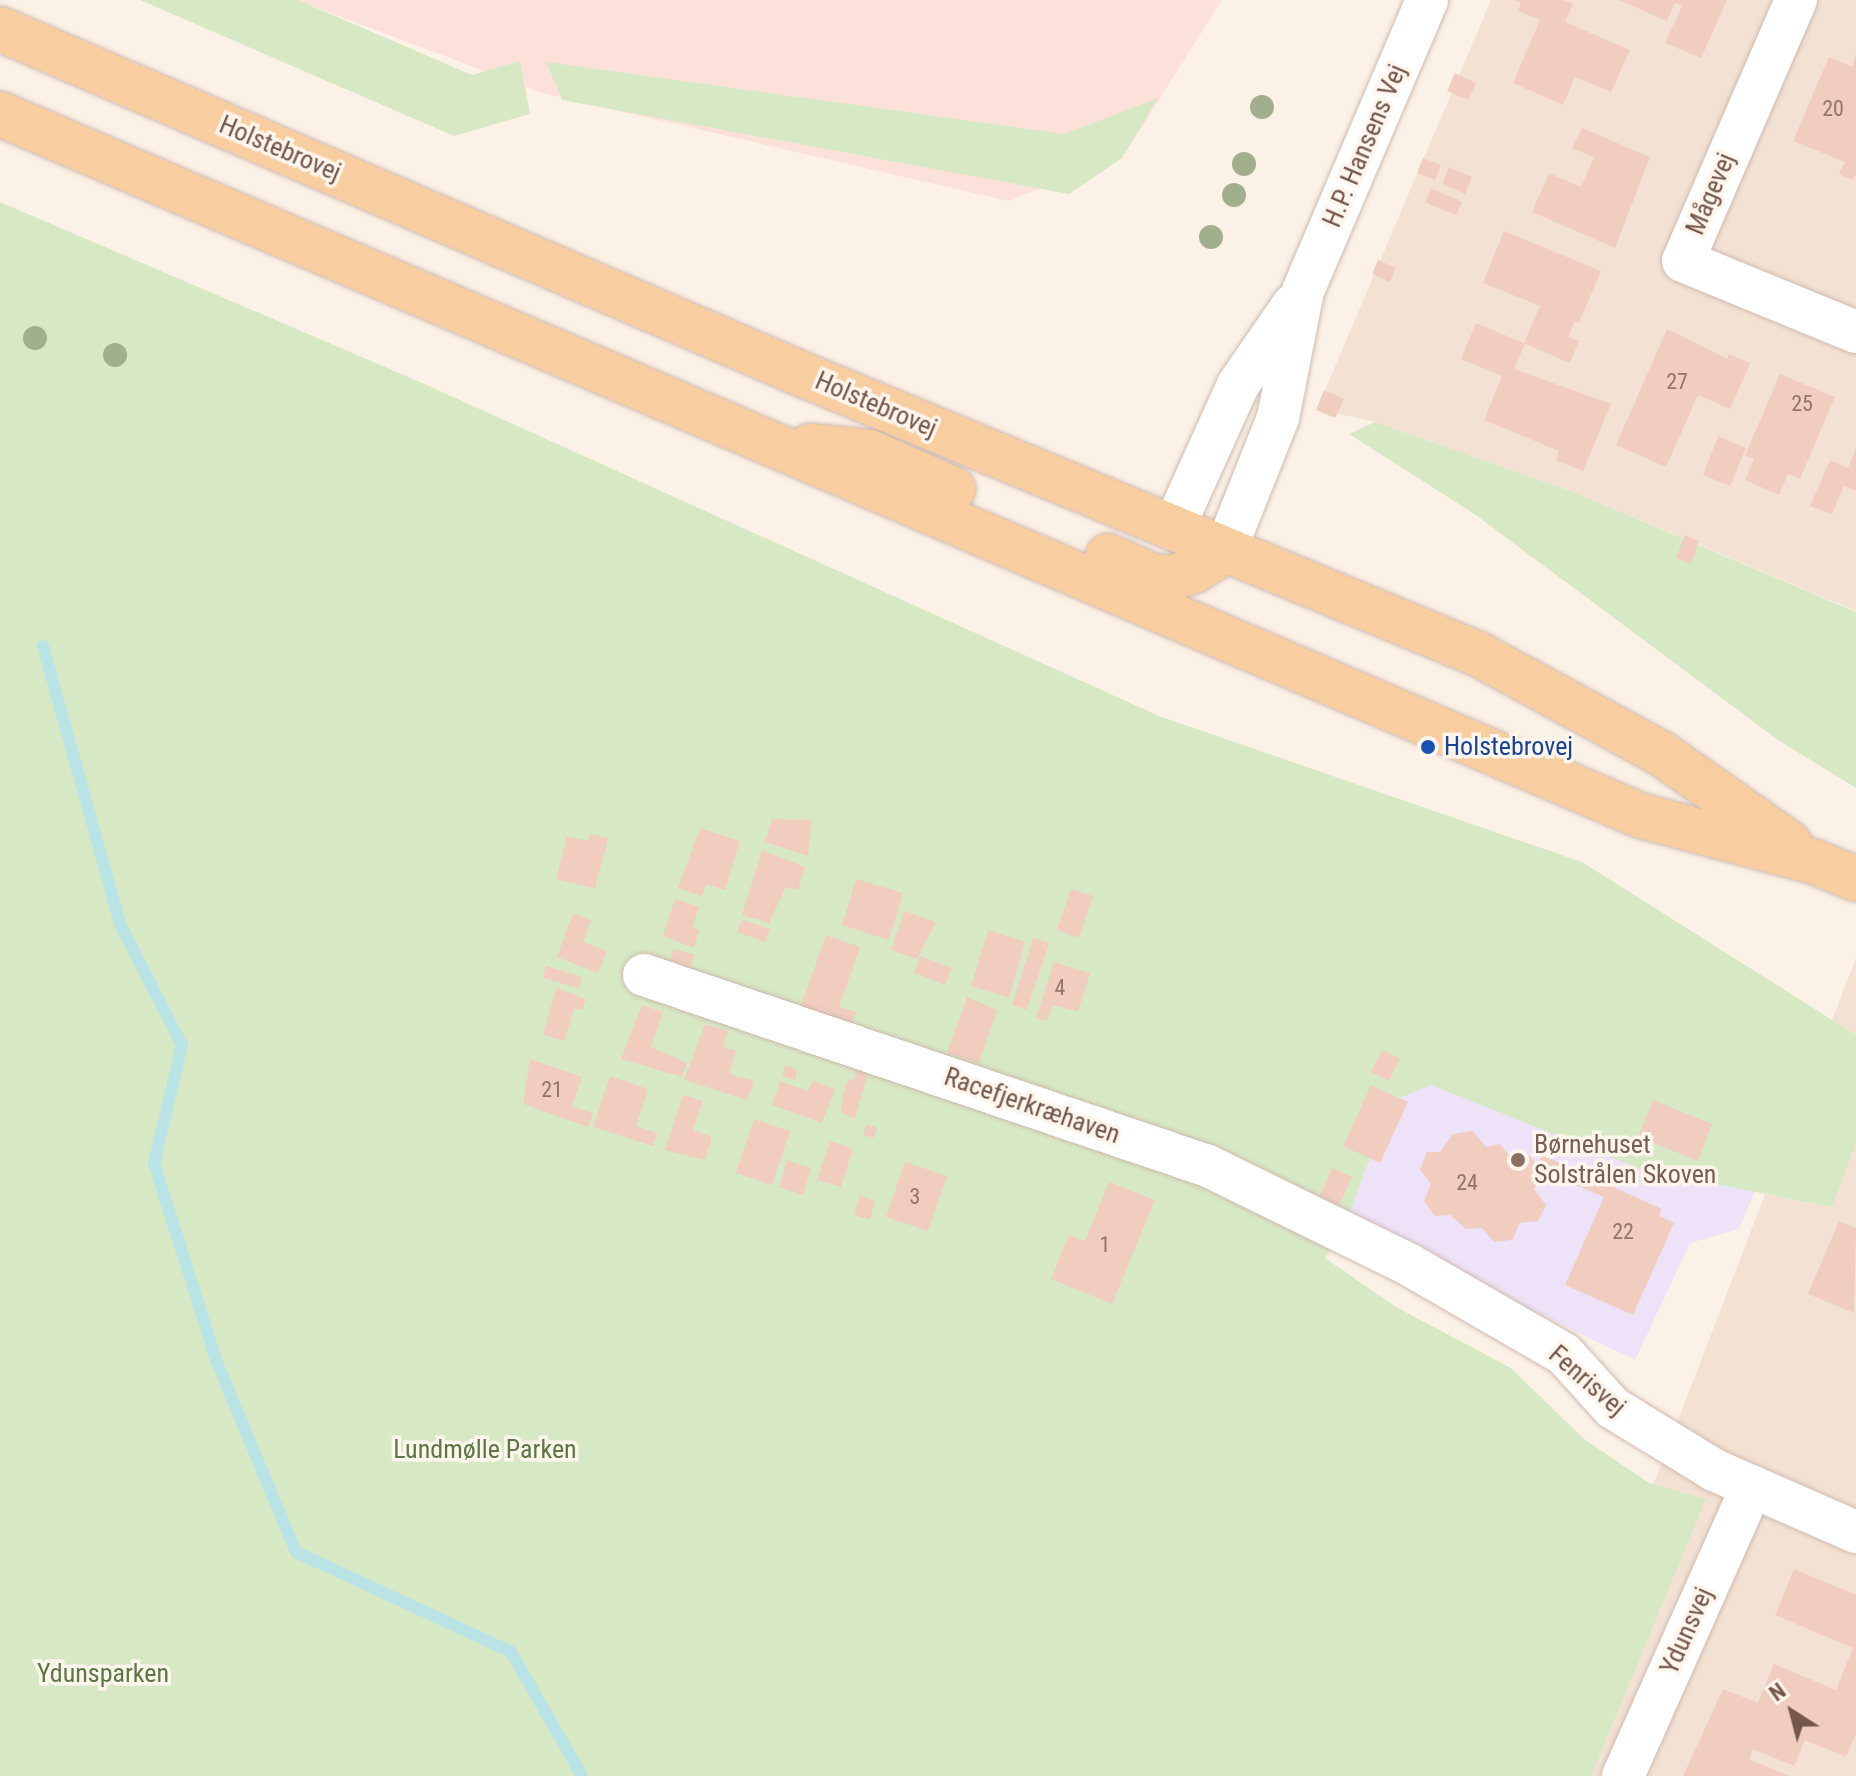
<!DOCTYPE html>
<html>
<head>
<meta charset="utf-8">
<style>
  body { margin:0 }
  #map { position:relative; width:1856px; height:1776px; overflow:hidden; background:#fcf1e6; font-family:"Roboto Condensed",sans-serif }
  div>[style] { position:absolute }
  .residential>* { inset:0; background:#f3e2d4 }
  .commercial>* { inset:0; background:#fce0da }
  .education>* { inset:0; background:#eee2f8 }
  .green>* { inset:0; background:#d7e9c4 }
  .stream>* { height:12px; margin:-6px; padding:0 6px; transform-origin:6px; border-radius:6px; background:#bae3e5 }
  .building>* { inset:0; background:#f0cdbe }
  .roads { filter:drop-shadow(0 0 2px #cfbaaf) drop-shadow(0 0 2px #cfbaaf) }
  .minor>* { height:42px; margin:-21px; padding:0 21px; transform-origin:21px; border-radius:21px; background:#fff }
  .major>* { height:44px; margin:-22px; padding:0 22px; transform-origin:22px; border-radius:22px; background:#f8cea0 }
  .trees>* { width:24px; height:24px; margin:-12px; border-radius:50%; background:#a2af8c }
  .dots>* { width:22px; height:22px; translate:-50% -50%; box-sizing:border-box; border:4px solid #fef5ec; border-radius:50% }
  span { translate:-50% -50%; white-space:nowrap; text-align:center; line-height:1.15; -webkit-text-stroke:7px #fef5ec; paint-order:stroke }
  .number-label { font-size:22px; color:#937468 }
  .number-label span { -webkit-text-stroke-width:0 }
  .street-label { font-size:26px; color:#74564b }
  .transit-label { font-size:26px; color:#164399 }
  .left { translate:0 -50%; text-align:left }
  .education-label { font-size:26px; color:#785e54 }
  .park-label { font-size:26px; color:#597943 }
  .north { position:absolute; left:1752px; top:1672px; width:80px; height:80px; -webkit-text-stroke:6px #fef5ec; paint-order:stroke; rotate:324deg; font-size:22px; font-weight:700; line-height:32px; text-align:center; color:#74564b }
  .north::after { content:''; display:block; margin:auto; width:28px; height:36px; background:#74564b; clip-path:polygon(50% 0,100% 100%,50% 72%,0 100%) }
</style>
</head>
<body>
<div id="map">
  <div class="residential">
    <div style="clip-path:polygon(1491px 0,1856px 0,1856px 611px,1576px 493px,1375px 422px,1317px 409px)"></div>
    <div style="clip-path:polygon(1856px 958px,1856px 1776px,1541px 1776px)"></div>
  </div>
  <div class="commercial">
    <div style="clip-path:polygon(297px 0,1222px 0,1122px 158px,1008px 201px,542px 93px)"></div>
  </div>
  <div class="education">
    <div style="clip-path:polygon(1338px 1025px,1776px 1141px,1739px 1229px,1690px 1243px,1635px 1360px,1259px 1179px)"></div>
  </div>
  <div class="green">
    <div style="clip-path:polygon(140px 0,298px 0,472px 75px,520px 61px,530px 114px,454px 136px)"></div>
    <div style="clip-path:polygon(546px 62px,1064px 134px,1158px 98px,1122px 158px,1069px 194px,562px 100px)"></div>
    <div style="clip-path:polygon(0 202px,420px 382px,1159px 716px,1582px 862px,1856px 1035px,1856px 1143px,1832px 1207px,1643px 1170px,1431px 1085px,1390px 1102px,1346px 1224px,1325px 1258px,1396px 1307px,1511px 1368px,1584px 1439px,1649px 1483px,1706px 1499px,1591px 1776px,0 1776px)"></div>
    <div style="clip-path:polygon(1375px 422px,1576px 493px,1856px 612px,1856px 788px,1778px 740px,1473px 513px,1349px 434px)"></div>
  </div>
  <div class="stream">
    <div style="left:43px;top:646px;width:288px;rotate:74.5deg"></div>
    <div style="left:120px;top:924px;width:136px;rotate:62.9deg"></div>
    <div style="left:182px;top:1045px;width:121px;rotate:103.3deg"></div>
    <div style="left:154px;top:1163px;width:207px;rotate:72.5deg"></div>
    <div style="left:216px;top:1360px;width:208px;rotate:67.4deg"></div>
    <div style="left:296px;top:1552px;width:237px;rotate:24.9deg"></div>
    <div style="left:511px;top:1652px;width:143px;rotate:60.2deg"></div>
  </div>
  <div class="building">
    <div style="clip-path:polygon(1514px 0,1564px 0,1573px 4px,1565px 22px,1630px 50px,1611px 92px,1575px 77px,1563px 105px,1513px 83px,1540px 20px,1518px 11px,1521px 3px)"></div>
    <div style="clip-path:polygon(1619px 0,1727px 0,1701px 58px,1665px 43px,1682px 6px,1675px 3px,1667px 21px)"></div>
    <div style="clip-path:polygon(1856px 52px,1856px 174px,1853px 180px,1839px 174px,1845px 162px,1793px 141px,1829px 57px,1853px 67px)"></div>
    <div style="clip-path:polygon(1455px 73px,1476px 83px,1468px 100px,1447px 91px)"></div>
    <div style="clip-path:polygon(1582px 128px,1650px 157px,1615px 248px,1532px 212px,1549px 173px,1581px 187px,1594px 157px,1572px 148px)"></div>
    <div style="clip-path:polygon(1423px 158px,1441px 165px,1435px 180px,1417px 173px)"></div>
    <div style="clip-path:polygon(1449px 167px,1472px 177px,1465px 194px,1442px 184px)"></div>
    <div style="clip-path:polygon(1431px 188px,1462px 202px,1456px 215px,1425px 202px)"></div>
    <div style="clip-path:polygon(1504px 231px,1601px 271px,1579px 323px,1574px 322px,1568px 337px,1579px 341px,1570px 363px,1525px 344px,1514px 369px,1611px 404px,1583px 471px,1556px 460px,1559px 451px,1484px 420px,1502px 376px,1461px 359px,1476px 323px,1524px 343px,1540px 306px,1483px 283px)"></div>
    <div style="clip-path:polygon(1378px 260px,1396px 268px,1390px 282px,1372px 274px)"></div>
    <div style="clip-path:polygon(1667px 329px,1727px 359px,1729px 354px,1750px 363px,1730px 409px,1698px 395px,1666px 467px,1616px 445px)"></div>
    <div style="clip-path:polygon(1780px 374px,1835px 397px,1800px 479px,1788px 474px,1779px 495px,1745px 480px,1754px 459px,1745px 456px)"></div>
    <div style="clip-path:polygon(1324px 390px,1344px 399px,1335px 418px,1316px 410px)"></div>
    <div style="clip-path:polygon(1718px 436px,1746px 448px,1730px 486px,1703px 475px)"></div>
    <div style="clip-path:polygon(1856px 448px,1856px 491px,1844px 486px,1832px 514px,1810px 506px,1830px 460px,1848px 468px)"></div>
    <div style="clip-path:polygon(1685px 535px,1699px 541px,1691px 564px,1676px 558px)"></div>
    <div style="clip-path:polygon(772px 819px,812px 820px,808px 856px,765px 842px)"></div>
    <div style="clip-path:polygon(700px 828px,740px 841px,725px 890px,706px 884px,702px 896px,678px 888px)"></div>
    <div style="clip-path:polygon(590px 834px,608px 838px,595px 889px,556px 879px,567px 836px,589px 841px)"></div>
    <div style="clip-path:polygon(762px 850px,805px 867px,798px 890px,786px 887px,769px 923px,742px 915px)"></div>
    <div style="clip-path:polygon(856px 879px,903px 893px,889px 940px,842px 925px)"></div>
    <div style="clip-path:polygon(1071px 889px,1093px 896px,1079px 938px,1057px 930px)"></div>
    <div style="clip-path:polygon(675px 899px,699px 907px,692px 928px,699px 930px,694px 948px,663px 936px)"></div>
    <div style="clip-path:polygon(904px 911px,936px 922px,917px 959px,891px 950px)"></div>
    <div style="clip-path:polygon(573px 913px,591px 920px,583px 942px,607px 951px,598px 973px,557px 957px)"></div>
    <div style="clip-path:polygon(742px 920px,770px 929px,765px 942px,737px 932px)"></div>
    <div style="clip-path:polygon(988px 930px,1025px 942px,1009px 998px,971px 986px)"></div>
    <div style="clip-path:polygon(826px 935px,860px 947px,839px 1007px,856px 1012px,851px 1027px,800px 1009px)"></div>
    <div style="clip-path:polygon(1033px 938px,1049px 943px,1027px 1010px,1012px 1005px)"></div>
    <div style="clip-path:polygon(673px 949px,694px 954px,689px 972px,668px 967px)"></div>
    <div style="clip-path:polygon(920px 956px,952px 968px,945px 985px,914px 973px)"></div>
    <div style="clip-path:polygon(1054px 962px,1090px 973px,1078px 1012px,1053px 1005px,1047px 1021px,1036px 1018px)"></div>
    <div style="clip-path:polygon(546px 966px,582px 977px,579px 988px,543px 978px)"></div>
    <div style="clip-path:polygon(556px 988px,586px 999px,582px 1010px,574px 1008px,565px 1041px,543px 1035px)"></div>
    <div style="clip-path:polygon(967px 997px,997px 1010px,979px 1063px,947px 1053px)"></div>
    <div style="clip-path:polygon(642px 1005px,663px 1012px,651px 1047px,687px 1063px,682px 1077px,621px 1059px)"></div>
    <div style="clip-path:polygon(705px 1024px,728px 1031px,723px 1047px,736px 1051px,729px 1074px,754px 1081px,747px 1100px,684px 1080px)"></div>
    <div style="clip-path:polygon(1382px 1050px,1400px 1058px,1389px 1081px,1371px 1072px)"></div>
    <div style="clip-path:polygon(530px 1059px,582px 1077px,572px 1106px,593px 1113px,588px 1127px,523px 1104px)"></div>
    <div style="clip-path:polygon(785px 1065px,798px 1070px,795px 1080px,782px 1076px)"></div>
    <div style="clip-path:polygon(857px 1070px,868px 1073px,855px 1118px,842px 1114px,841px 1103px,848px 1079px,854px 1080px)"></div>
    <div style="clip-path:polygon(610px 1076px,648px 1089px,636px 1126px,657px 1133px,653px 1146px,593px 1127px)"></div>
    <div style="clip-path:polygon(780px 1081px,808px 1091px,813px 1081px,835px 1089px,822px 1123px,772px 1105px)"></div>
    <div style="clip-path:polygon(1371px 1085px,1408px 1102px,1380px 1163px,1343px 1146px)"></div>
    <div style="clip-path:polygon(683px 1095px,703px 1101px,693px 1130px,712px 1137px,705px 1160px,665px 1150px)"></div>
    <div style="clip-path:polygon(1653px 1100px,1712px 1124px,1698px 1161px,1638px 1137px)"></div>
    <div style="clip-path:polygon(754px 1119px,790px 1131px,772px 1185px,736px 1173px)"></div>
    <div style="clip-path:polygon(866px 1125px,877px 1127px,874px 1138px,863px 1135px)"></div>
    <div style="clip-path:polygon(1473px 1131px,1486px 1147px,1500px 1144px,1511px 1157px,1530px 1156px,1535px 1163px,1544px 1156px,1662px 1209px,1659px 1216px,1674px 1223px,1633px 1315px,1565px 1285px,1604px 1197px,1543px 1171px,1534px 1189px,1546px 1205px,1538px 1221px,1520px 1223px,1512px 1240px,1494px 1242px,1482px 1228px,1466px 1229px,1450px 1215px,1435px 1216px,1424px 1201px,1431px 1184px,1420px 1170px,1427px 1152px,1440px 1152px,1453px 1134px)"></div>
    <div style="clip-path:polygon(830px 1141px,853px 1149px,841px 1187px,817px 1180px)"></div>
    <div style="clip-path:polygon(787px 1160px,811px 1168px,803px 1195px,779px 1187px)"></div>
    <div style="clip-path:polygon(905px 1162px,947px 1176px,928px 1231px,886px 1217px)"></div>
    <div style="clip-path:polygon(1332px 1168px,1352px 1177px,1335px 1214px,1316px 1205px)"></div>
    <div style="clip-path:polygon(1109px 1182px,1155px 1200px,1112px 1304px,1051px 1279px,1069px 1235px,1085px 1241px)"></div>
    <div style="clip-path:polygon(860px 1195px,875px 1201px,870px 1220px,854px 1215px)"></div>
    <div style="clip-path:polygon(1839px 1221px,1856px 1228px,1854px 1313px,1808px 1294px)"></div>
    <div style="clip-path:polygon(1794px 1569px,1856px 1595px,1856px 1734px,1846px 1757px,1805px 1740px,1794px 1766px,1753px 1749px,1749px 1759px,1789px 1776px,1683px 1776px,1723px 1689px,1758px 1703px,1774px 1664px,1836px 1690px,1853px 1648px,1775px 1615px)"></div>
  </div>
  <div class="roads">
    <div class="minor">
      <div style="left:1796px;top:0;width:284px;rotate:113.4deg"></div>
      <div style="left:1683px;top:261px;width:187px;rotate:22.3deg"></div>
      <div style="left:1173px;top:529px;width:158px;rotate:-65.7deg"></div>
      <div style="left:1238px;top:385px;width:97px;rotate:-55.5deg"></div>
      <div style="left:1225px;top:551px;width:143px;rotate:-68.3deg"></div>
      <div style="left:1278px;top:418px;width:129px;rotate:-78.9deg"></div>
      <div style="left:1303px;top:291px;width:316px;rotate:-66.9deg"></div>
      <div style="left:644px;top:975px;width:595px;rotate:18.71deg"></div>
      <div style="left:1208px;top:1166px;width:223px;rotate:26.1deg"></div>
      <div style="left:1408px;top:1264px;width:180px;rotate:30deg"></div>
      <div style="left:1564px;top:1354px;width:73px;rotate:47.8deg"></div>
      <div style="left:1613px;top:1408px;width:119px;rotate:31.5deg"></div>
      <div style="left:1714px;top:1470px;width:155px;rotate:23.6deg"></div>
      <div style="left:1623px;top:1776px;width:317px;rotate:-66deg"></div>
    </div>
    <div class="major">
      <div style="left:0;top:29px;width:870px;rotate:23.29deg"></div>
      <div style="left:799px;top:373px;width:735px;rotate:22.48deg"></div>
      <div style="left:1478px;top:654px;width:209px;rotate:28.5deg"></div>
      <div style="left:1662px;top:754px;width:156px;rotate:35.1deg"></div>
      <div style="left:0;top:114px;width:1786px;rotate:23.15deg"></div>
      <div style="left:1642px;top:816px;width:179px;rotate:14.9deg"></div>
      <div style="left:1815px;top:862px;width:44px;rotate:22.5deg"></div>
      <div style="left:810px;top:446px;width:59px;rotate:5.8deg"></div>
      <div style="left:869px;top:452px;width:92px;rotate:23.8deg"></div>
      <div style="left:1108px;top:556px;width:51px;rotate:24.1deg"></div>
      <div style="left:1155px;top:577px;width:18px"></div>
      <div style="left:1173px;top:577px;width:22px;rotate:-16deg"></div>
      <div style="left:1194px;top:571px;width:37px;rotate:-33deg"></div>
    </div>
  </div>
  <div class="trees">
    <div style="left:1262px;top:107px"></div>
    <div style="left:1244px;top:164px"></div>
    <div style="left:1234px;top:195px"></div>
    <div style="left:1211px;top:237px"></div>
    <div style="left:35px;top:338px"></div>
    <div style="left:115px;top:355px"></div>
  </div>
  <div class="dots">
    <div style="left:1428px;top:747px;background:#1a4fb4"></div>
    <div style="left:1518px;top:1160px;background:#8d6e63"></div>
  </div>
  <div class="number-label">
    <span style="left:1833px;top:109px">20</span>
    <span style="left:1677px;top:382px">27</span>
    <span style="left:1802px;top:404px">25</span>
    <span style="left:1060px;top:988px">4</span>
    <span style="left:552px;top:1090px">21</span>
    <span style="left:1467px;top:1183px">24</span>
    <span style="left:915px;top:1197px">3</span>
    <span style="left:1623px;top:1232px">22</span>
    <span style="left:1105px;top:1245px">1</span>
  </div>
  <div class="street-label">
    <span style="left:1365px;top:146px;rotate:-67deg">H.P. Hansens Vej</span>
    <span style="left:280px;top:149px;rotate:23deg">Holstebrovej</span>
    <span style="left:1711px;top:194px;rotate:-67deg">Mågevej</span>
    <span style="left:876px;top:405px;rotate:23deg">Holstebrovej</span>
    <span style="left:1032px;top:1106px;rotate:19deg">Racefjerkræhaven</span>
    <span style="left:1587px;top:1381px;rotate:41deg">Fenrisvej</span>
    <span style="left:1687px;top:1631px;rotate:-66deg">Ydunsvej</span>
  </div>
  <div class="transit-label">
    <span class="left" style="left:1444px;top:747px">Holstebrovej</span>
  </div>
  <div class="education-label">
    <span class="left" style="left:1534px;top:1160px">Børnehuset<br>Solstrålen Skoven</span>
  </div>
  <div class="park-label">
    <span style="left:485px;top:1450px">Lundmølle Parken</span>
    <span style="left:103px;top:1674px">Ydunsparken</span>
  </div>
  <div class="north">N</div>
</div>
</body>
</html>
